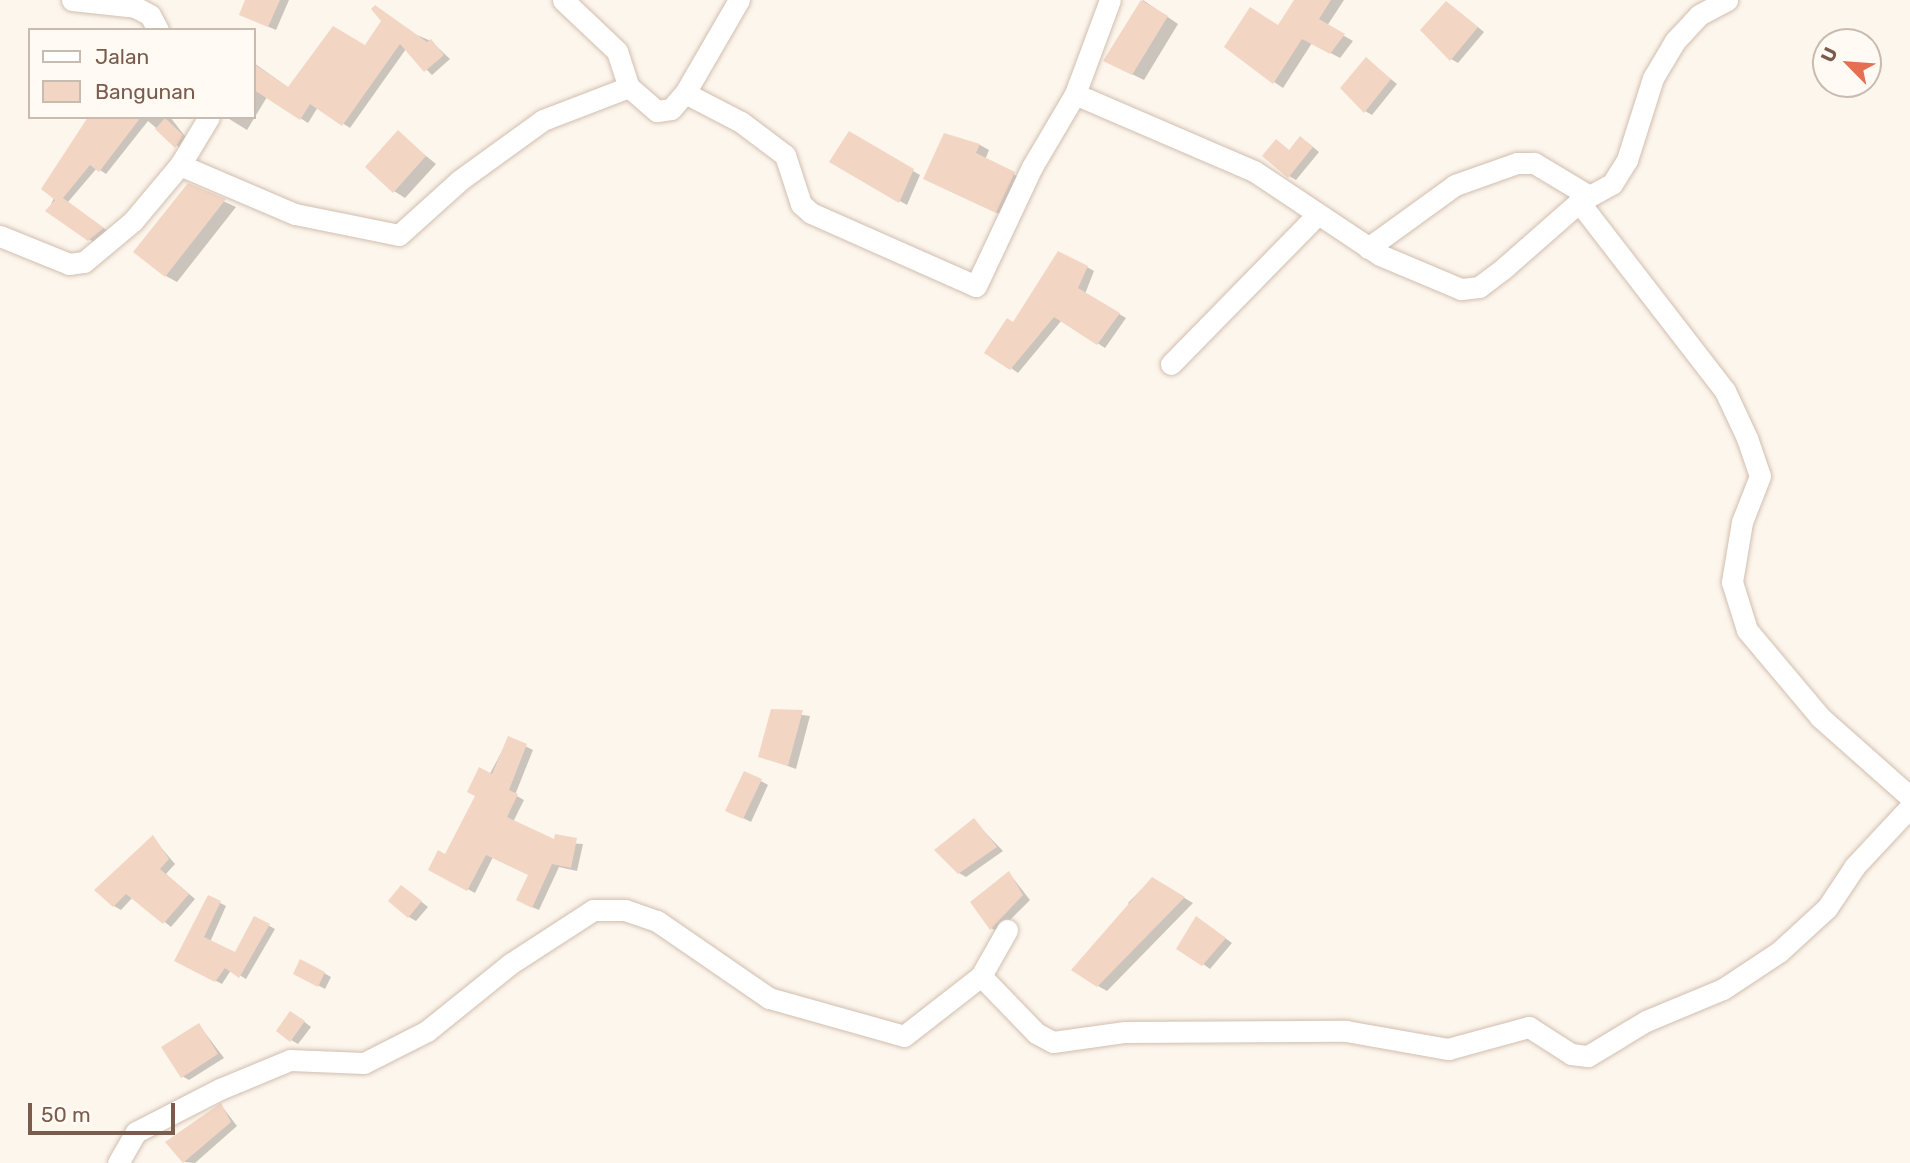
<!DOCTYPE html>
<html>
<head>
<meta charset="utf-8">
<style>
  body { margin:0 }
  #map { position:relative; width:1910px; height:1163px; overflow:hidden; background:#fdf6ec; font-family:Rubik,sans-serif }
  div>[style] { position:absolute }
  .shadow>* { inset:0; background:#0003 }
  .building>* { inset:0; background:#f3d5c3 }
  .roads { filter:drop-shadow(0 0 2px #d1beb0) drop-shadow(0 0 2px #d1beb0) }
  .minor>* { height:21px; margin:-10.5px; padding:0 10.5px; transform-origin:10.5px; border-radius:10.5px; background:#fff }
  span { translate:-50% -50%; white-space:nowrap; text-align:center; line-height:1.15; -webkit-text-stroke:5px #fffaf3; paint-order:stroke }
  .legend { position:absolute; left:28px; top:28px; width:228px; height:91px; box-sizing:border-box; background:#fffaf3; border:2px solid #cabbb1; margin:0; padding:9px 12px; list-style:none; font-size:21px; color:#7a5c4d }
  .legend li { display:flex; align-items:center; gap:14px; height:35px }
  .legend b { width:35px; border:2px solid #cabbb1 }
  .north { position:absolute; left:1812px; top:28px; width:70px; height:70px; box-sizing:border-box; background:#fffaf3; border:2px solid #cabbb1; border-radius:50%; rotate:295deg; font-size:19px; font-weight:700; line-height:28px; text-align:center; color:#7a5c4d }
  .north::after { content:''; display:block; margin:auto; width:24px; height:32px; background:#e76f51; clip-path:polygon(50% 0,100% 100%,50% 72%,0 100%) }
  .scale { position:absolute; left:28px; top:1103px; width:147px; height:32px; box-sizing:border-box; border:4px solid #7a5c4d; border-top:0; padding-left:9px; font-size:21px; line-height:24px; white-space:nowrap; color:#7a5c4d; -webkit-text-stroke:5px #fffaf3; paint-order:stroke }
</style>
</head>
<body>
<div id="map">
  <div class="shadow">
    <div style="clip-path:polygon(247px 0,289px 0,276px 30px,248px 18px)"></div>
    <div style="clip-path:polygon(1143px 0,1178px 24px,1144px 80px,1105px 61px)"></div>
    <div style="clip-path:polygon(1296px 0,1344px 0,1327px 26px,1353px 41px,1340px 58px,1312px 43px,1283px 88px,1274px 82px,1279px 27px)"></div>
    <div style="clip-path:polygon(1453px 7px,1484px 32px,1458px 63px,1451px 59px)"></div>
    <div style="clip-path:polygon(384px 21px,431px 41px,450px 59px,432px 75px,406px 49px,350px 128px,318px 107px,308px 123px,267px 97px,247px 130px,226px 117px,254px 117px,254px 63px,289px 88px,365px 47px)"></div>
    <div style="clip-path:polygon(1366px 59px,1397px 84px,1372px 115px,1365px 111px)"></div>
    <div style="clip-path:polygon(91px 117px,170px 117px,188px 140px,182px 150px,148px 121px,106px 174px,97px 168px,68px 202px,109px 232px,96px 244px,48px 211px)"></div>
    <div style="clip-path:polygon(398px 133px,436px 164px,405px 198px,394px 191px)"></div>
    <div style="clip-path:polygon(850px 134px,920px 175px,907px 205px,831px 162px)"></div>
    <div style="clip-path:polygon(945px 135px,980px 145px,989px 150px,985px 160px,1023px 179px,1006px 217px,935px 184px)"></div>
    <div style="clip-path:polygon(1307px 142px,1319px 152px,1296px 180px,1289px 176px,1290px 151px)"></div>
    <div style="clip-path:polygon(188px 185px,236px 207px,177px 282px,166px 276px)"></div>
    <div style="clip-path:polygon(1087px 267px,1094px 271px,1085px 294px,1126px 318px,1105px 348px,1062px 320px,1018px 373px,1011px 368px)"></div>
    <div style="clip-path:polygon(773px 711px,810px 716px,796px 769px,760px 756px)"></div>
    <div style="clip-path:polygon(509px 738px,533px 750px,515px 795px,524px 800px,513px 822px,555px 842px,583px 844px,577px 871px,559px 867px,539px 910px,525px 904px,530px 875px,493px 857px,475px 893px,430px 869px,446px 856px)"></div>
    <div style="clip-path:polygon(761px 781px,768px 785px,751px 822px,735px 814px)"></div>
    <div style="clip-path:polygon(974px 821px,1003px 851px,966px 877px,959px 873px)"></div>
    <div style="clip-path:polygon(153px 838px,175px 864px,166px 874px,195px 899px,171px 927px,133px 897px,121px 910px,114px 906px)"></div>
    <div style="clip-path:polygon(1009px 873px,1030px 900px,998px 932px,991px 928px)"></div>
    <div style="clip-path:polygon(1152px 879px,1193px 903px,1107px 991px,1098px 986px,1132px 907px,1128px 903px)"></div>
    <div style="clip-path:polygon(408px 891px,428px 907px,416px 921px,409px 917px)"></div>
    <div style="clip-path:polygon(209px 897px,226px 906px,210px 942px,235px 955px,255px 918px,275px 929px,246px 979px,231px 970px,222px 984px,176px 960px)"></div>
    <div style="clip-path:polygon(1204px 923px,1232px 943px,1210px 969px,1203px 964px)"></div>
    <div style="clip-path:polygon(295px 973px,324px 973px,331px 977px,325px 989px)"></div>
    <div style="clip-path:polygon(298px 1017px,311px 1027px,298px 1044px,291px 1040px)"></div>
    <div style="clip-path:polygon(199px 1025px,224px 1058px,189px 1080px,182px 1076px)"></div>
    <div style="clip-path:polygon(221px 1105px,237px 1126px,195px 1163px,185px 1162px,167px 1142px)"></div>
  </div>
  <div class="building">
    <div style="clip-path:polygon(245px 0,280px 0,268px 27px,239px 15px)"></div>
    <div style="clip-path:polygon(1141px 0,1168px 16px,1132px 75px,1103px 61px)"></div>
    <div style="clip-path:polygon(1294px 0,1331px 0,1319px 19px,1345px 34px,1330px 54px,1302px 39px,1273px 84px,1224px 47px,1250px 7px,1278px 25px)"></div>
    <div style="clip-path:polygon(1446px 1px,1478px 27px,1450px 61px,1420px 30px)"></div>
    <div style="clip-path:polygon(375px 5px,427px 42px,431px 39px,444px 55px,424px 72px,400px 44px,342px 126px,310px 104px,300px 120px,254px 90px,254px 64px,288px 87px,333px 26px,365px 45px,381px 21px,371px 9px)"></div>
    <div style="clip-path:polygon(1366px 57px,1391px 79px,1364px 113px,1340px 88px)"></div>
    <div style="clip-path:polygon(88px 117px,141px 117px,99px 172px,90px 165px,63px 198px,104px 228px,88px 241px,45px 211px,55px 200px,41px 189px)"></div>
    <div style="clip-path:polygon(165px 118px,183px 135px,175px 148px,155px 129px)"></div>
    <div style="clip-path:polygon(398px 130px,426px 156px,393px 193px,365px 167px)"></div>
    <div style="clip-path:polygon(849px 131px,914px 169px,899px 203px,829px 162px)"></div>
    <div style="clip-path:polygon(944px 133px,980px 144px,976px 153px,1015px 172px,996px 213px,923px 179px)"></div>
    <div style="clip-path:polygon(1300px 136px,1313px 147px,1288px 178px,1262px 156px,1276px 139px,1289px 150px)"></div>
    <div style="clip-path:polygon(188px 183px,226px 199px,165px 277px,133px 252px)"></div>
    <div style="clip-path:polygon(1058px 251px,1088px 266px,1078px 288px,1120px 313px,1097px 345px,1054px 317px,1010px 370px,984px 353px,1007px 318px,1013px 322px)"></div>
    <div style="clip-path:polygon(771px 709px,803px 710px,788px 766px,758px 757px)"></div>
    <div style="clip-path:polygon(508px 736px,527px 744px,509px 790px,518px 794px,507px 817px,554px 839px,555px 834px,577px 838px,571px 868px,552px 864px,532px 908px,516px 900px,528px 875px,486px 855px,467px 891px,428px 870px,438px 850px,445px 854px,475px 796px,467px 792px,479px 767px,492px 774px)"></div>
    <div style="clip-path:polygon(744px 771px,762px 779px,743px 819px,725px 811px)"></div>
    <div style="clip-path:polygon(974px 818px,997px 847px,958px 874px,934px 850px)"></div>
    <div style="clip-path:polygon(153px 835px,169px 859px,160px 869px,189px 894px,163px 924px,126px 894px,113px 907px,94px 890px)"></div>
    <div style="clip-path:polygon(1009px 871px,1023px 895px,990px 930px,970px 902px)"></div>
    <div style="clip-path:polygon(1152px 877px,1185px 897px,1097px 987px,1071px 970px)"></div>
    <div style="clip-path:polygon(401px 885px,422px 901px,408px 918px,388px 901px)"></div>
    <div style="clip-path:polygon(208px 895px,221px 901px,204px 937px,235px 952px,254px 916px,270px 924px,239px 978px,225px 968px,215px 982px,174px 961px)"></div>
    <div style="clip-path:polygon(1196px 916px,1226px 938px,1202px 966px,1176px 949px)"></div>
    <div style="clip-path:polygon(300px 959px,325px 972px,318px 987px,293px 974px)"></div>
    <div style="clip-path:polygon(290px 1011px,305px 1021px,290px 1042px,276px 1031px)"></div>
    <div style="clip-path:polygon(199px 1023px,218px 1054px,181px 1078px,161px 1047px)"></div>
    <div style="clip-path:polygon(221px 1103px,231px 1122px,183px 1163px,165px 1142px)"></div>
  </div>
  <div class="roads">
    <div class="minor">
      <div style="left:72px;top:0;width:63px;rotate:6.3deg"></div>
      <div style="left:135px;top:7px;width:17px;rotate:28deg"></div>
      <div style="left:150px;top:15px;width:17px;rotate:62deg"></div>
      <div style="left:563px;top:0;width:74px;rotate:43.4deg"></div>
      <div style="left:617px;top:51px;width:38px;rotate:72deg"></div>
      <div style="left:685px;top:93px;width:108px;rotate:-59.9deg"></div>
      <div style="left:1075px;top:94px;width:100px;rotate:-69.6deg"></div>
      <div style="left:180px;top:165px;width:56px;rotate:-58.9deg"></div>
      <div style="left:1579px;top:202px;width:38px;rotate:-29deg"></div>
      <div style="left:1612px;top:184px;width:28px;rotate:-58deg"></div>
      <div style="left:1627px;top:160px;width:86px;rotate:-72.4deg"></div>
      <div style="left:1653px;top:78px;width:43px;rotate:-59.3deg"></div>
      <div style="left:1675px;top:41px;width:35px;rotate:-47deg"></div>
      <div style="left:1699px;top:15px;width:32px;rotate:-28deg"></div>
      <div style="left:0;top:236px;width:74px;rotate:22.1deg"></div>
      <div style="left:69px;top:264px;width:15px;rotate:-8deg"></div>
      <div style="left:84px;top:262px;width:64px;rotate:-39.9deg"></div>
      <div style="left:133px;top:221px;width:73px;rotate:-50deg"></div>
      <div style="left:180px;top:165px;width:125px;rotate:23.1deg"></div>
      <div style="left:295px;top:214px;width:106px;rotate:11.4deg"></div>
      <div style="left:399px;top:235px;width:82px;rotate:-42deg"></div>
      <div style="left:460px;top:180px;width:102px;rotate:-35.9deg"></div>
      <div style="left:543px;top:120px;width:92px;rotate:-21deg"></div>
      <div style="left:629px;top:87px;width:37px;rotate:41deg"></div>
      <div style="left:657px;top:111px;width:14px;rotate:-8deg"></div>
      <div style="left:671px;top:109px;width:21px;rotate:-49deg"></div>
      <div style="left:685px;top:93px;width:63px;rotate:27.4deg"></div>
      <div style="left:741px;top:122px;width:55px;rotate:36.9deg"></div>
      <div style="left:785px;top:155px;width:52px;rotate:71.9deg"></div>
      <div style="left:801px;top:204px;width:13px;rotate:42deg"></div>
      <div style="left:811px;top:213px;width:180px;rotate:23.9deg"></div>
      <div style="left:976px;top:286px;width:132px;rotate:-64.8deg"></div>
      <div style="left:1032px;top:167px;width:85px;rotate:-59.5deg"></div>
      <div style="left:1075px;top:94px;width:195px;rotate:23.3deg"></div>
      <div style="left:1254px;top:171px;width:151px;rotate:33.7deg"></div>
      <div style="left:1380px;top:255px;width:88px;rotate:22.8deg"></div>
      <div style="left:1461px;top:289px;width:18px;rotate:-6deg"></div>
      <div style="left:1479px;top:287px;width:31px;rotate:-37deg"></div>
      <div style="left:1504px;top:268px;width:100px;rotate:-41.3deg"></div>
      <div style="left:1579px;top:202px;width:239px;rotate:52.3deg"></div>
      <div style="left:1725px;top:391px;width:52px;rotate:64.9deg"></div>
      <div style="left:1747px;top:438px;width:40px;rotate:71.1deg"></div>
      <div style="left:1760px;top:476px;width:49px;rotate:111.4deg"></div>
      <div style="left:1742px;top:522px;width:61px;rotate:99.5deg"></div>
      <div style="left:1732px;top:582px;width:50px;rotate:72.6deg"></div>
      <div style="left:1747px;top:630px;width:114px;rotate:50deg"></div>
      <div style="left:1820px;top:717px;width:120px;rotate:41.6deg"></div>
      <div style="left:1368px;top:248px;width:107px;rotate:-35.9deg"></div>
      <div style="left:1455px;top:185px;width:66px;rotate:-19.5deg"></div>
      <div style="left:1517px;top:163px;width:17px"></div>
      <div style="left:1534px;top:163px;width:64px;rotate:31deg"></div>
      <div style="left:1171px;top:364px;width:207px;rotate:-45.6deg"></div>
      <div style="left:981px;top:976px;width:53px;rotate:-60.5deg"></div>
      <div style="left:118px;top:1163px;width:36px;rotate:-60deg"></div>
      <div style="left:136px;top:1132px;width:94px;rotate:-27.1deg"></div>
      <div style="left:220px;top:1089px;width:76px;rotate:-22.5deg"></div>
      <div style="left:290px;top:1060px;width:74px;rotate:2.3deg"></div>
      <div style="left:364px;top:1063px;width:71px;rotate:-26.9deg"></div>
      <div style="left:427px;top:1031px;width:107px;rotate:-38.9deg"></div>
      <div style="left:510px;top:964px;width:99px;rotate:-33deg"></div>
      <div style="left:593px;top:910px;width:32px"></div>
      <div style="left:625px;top:910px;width:34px;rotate:19deg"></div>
      <div style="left:657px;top:921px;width:136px;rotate:34.5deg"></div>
      <div style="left:769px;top:998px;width:140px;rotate:15.7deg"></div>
      <div style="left:904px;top:1036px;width:98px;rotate:-37.9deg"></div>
      <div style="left:981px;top:976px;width:79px;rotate:46deg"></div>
      <div style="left:1036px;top:1033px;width:19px;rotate:28deg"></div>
      <div style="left:1053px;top:1042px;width:73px;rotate:-7.9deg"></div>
      <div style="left:1125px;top:1032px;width:221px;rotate:-0.3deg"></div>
      <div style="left:1346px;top:1031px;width:104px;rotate:10deg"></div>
      <div style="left:1448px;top:1049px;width:84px;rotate:-15.2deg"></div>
      <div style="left:1529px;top:1027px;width:50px;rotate:32.7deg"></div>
      <div style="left:1571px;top:1054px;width:17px;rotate:7deg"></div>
      <div style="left:1588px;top:1056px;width:68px;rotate:-31.1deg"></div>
      <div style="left:1646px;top:1021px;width:83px;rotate:-22.6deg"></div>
      <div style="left:1723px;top:989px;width:67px;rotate:-33.5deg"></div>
      <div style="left:1779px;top:952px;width:65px;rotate:-42.5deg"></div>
      <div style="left:1827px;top:908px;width:50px;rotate:-56.3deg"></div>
      <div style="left:1855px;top:866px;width:81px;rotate:-47deg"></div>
    </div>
  </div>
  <ul class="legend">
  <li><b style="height:9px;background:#fff"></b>Jalan</li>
  <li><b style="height:19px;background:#f3d5c3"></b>Bangunan</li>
  </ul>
  <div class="north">U</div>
  <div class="scale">50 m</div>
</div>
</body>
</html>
